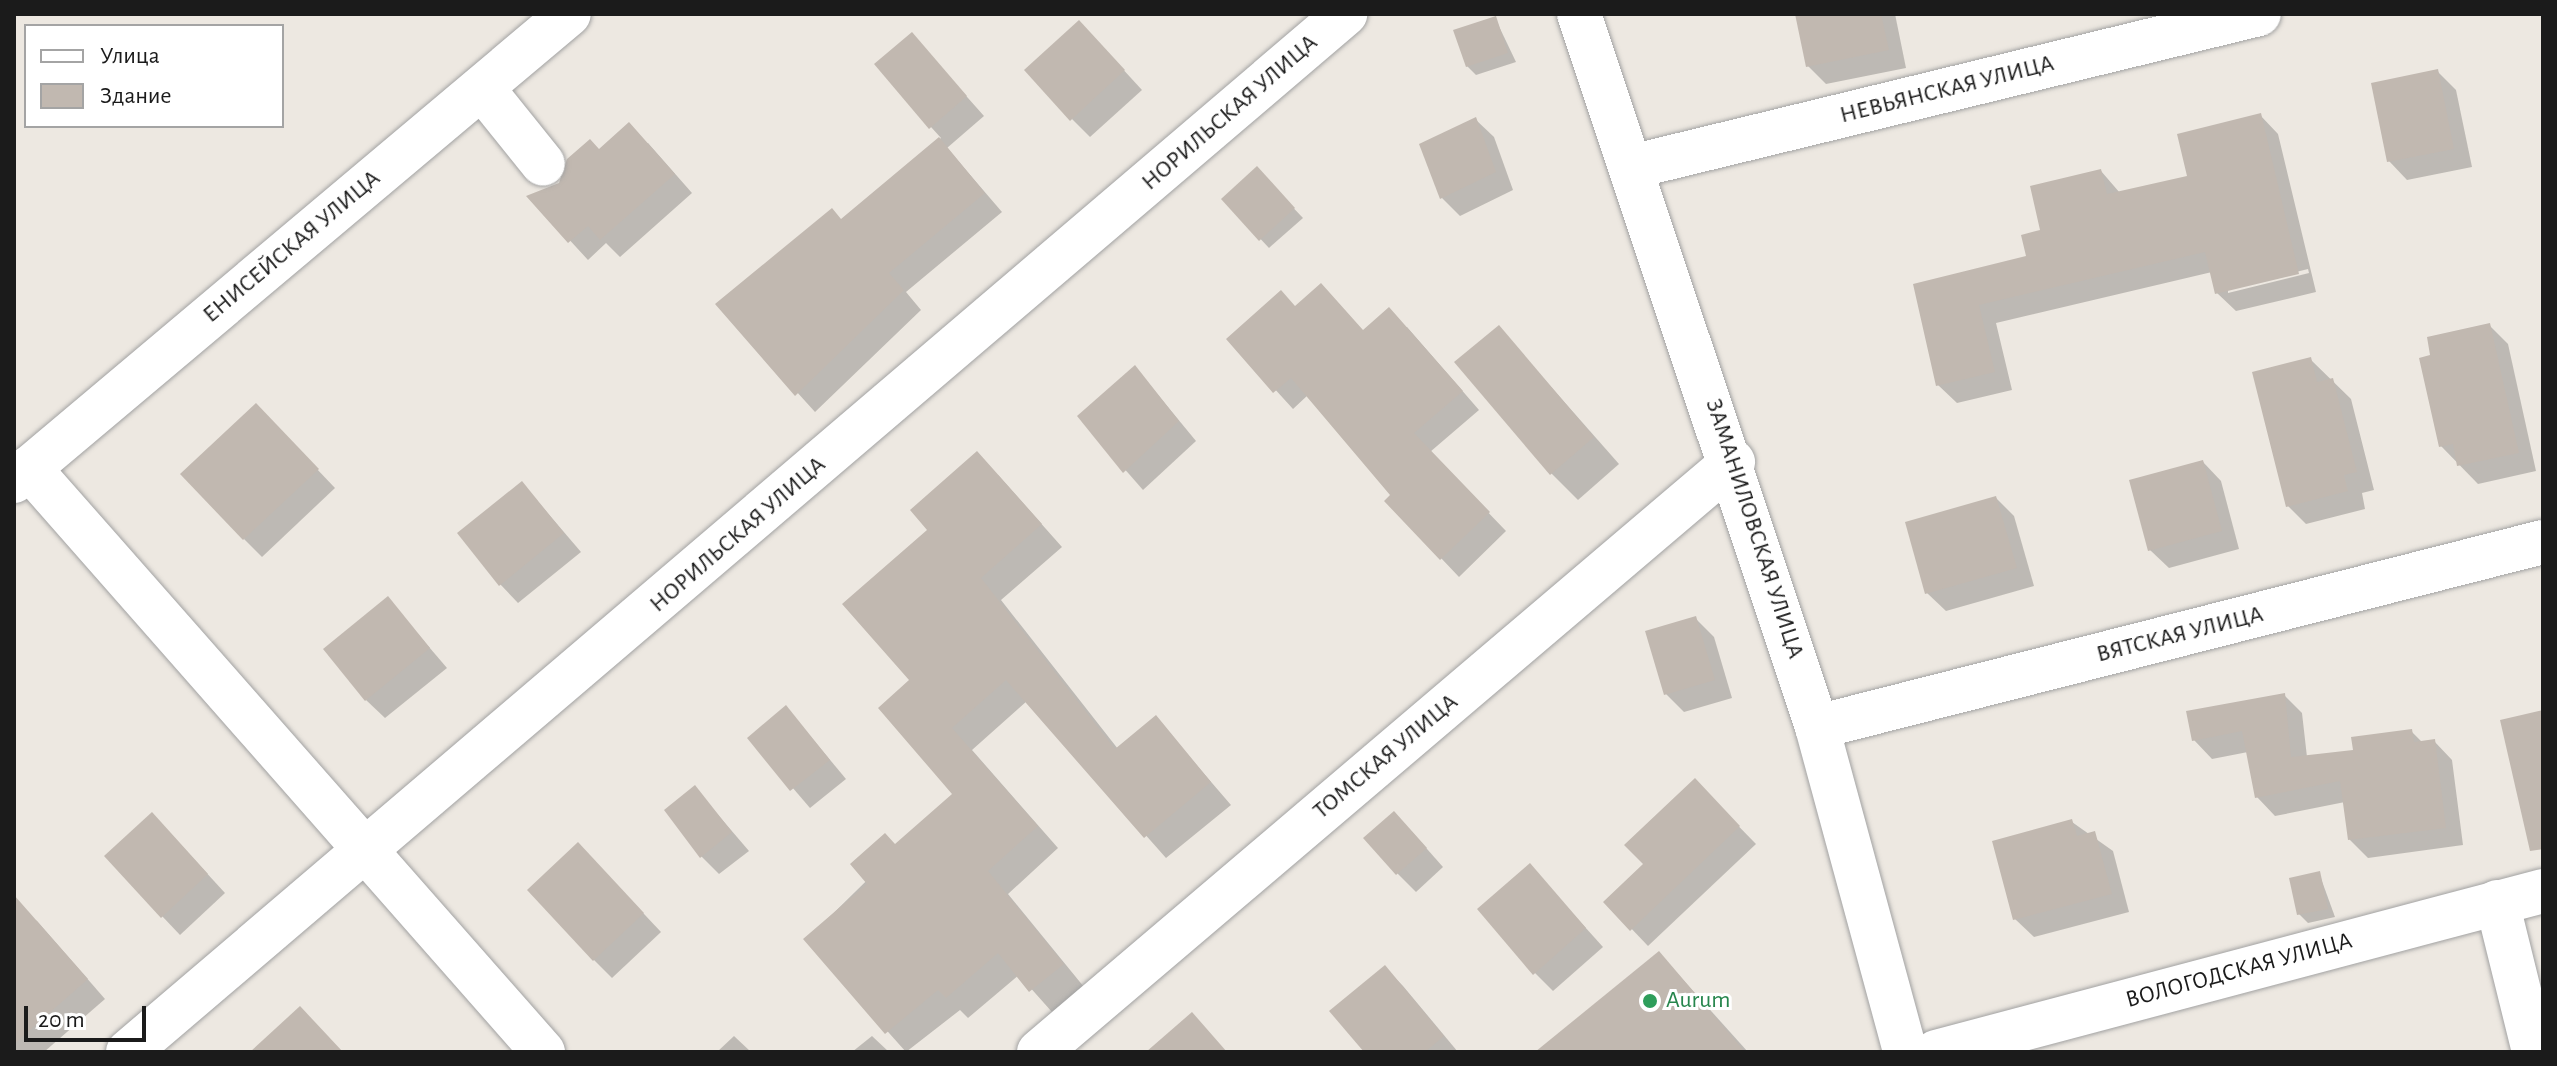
<!DOCTYPE html>
<html>
<head>
<meta charset="utf-8">
<style>
  body { margin:0 }
  #map { position:relative; width:2557px; height:1066px; overflow:hidden; background:#ede8e1; font-family:"Alegreya Sans",sans-serif }
  div>[style] { position:absolute }
  .shadow>* { inset:0; background:#0003 }
  .building>* { inset:0; background:#c1b8b0 }
  .roads { filter:drop-shadow(0 0 2px #a2a2a2) drop-shadow(0 0 2px #a2a2a2) }
  .minor>* { height:44px; margin:-22px; padding:0 22px; transform-origin:22px; border-radius:22px; background:#fff }
  .dots>* { width:22px; height:22px; translate:-50% -50%; box-sizing:border-box; border:4px solid #fff; border-radius:50% }
  span { translate:-50% -50%; white-space:nowrap; text-align:center; line-height:1.15; -webkit-text-stroke:6px #fff; paint-order:stroke }
  .street-label { font-size:24px; color:#1b1b1b }
  .leisure-label { font-size:24px; color:#27864d }
  .left { translate:0 -50%; text-align:left }
  .frame { position:absolute; inset:0; border:16px solid #1b1b1b; pointer-events:none }
  .legend { position:absolute; left:24px; top:24px; width:260px; height:104px; box-sizing:border-box; background:#fff; border:2px solid #a4a4a4; margin:0; padding:10px 14px; list-style:none; font-size:24px; color:#1b1b1b }
  .legend li { display:flex; align-items:center; gap:16px; height:40px }
  .legend b { width:40px; border:2px solid #a4a4a4 }
  .scale { position:absolute; left:24px; top:1006px; width:122px; height:36px; box-sizing:border-box; border:4px solid #1b1b1b; border-top:0; padding-left:10px; font-size:24px; line-height:28px; white-space:nowrap; color:#1b1b1b; -webkit-text-stroke:6px #fff; paint-order:stroke }
</style>
</head>
<body>
<div id="map">
  <div class="shadow">
    <div style="clip-path:polygon(1797px 14px,1895px 14px,1906px 68px,1826px 84px,1808px 66px)"></div>
    <div style="clip-path:polygon(1495px 18px,1516px 62px,1476px 75px,1467px 66px)"></div>
    <div style="clip-path:polygon(912px 35px,984px 116px,947px 148px,1002px 212px,906px 292px,921px 310px,815px 412px,717px 304px,842px 221px,941px 138px,931px 127px)"></div>
    <div style="clip-path:polygon(1097px 41px,1142px 90px,1090px 137px,1072px 119px)"></div>
    <div style="clip-path:polygon(2437px 71px,2456px 90px,2472px 167px,2407px 180px,2389px 161px)"></div>
    <div style="clip-path:polygon(evenodd,2260px 115px,2278px 134px,2316px 292px,2236px 311px,2217px 293px,2212px 272px,1996px 323px,2012px 390px,1957px 403px,1938px 385px,1915px 285px,2028px 258px,2042px 232px,2101px 171px,2120px 193px,2189px 177px,2260px 115px,2308px 269px,2309px 273px,2228px 293px,2228px 289px,2308px 269px)"></div>
    <div style="clip-path:polygon(1475px 119px,1494px 137px,1513px 190px,1460px 216px,1442px 198px)"></div>
    <div style="clip-path:polygon(648px 143px,692px 193px,620px 257px,606px 243px,588px 260px,530px 197px,561px 184px,600px 151px)"></div>
    <div style="clip-path:polygon(1265px 178px,1303px 218px,1269px 248px,1223px 199px)"></div>
    <div style="clip-path:polygon(1296px 307px,1364px 332px,1407px 327px,1479px 410px,1430px 452px,1506px 531px,1459px 577px,1387px 501px,1393px 495px,1308px 395px,1293px 409px,1229px 339px)"></div>
    <div style="clip-path:polygon(2489px 325px,2508px 344px,2536px 471px,2478px 484px,2441px 446px,2433px 357px)"></div>
    <div style="clip-path:polygon(1499px 328px,1619px 464px,1578px 500px,1551px 473px)"></div>
    <div style="clip-path:polygon(2310px 359px,2351px 399px,2374px 490px,2362px 493px,2365px 509px,2306px 524px,2288px 506px)"></div>
    <div style="clip-path:polygon(1135px 367px,1196px 441px,1143px 490px,1079px 417px)"></div>
    <div style="clip-path:polygon(274px 424px,335px 488px,262px 557px,244px 539px)"></div>
    <div style="clip-path:polygon(2203px 462px,2221px 481px,2239px 549px,2169px 568px,2150px 550px)"></div>
    <div style="clip-path:polygon(998px 475px,1062px 547px,1001px 600px,1118px 749px,1156px 718px,1231px 805px,1166px 858px,1027px 701px,972px 750px,1058px 848px,1008px 894px,1084px 987px,1052px 1012px,1019px 975px,968px 1018px,960px 1010px,906px 1052px,806px 940px,955px 794px,912px 680px)"></div>
    <div style="clip-path:polygon(522px 483px,581px 552px,518px 603px,500px 584px)"></div>
    <div style="clip-path:polygon(1996px 498px,2014px 516px,2034px 586px,1946px 611px,1927px 593px)"></div>
    <div style="clip-path:polygon(388px 599px,447px 668px,385px 718px,366px 700px)"></div>
    <div style="clip-path:polygon(1695px 618px,1714px 637px,1732px 698px,1684px 712px,1666px 694px)"></div>
    <div style="clip-path:polygon(2284px 695px,2302px 713px,2307px 757px,2355px 752px,2411px 731px,2423px 743px,2434px 741px,2452px 760px,2463px 845px,2368px 858px,2350px 840px,2345px 802px,2275px 816px,2257px 797px,2248px 752px,2212px 759px,2194px 740px)"></div>
    <div style="clip-path:polygon(786px 707px,846px 779px,810px 808px,750px 738px)"></div>
    <div style="clip-path:polygon(695px 788px,749px 851px,719px 874px,701px 856px)"></div>
    <div style="clip-path:polygon(1711px 798px,1756px 844px,1648px 946px,1606px 902px)"></div>
    <div style="clip-path:polygon(2072px 822px,2113px 851px,2129px 912px,2034px 937px,2015px 919px)"></div>
    <div style="clip-path:polygon(1412px 832px,1443px 867px,1416px 892px,1397px 873px)"></div>
    <div style="clip-path:polygon(170px 833px,225px 893px,180px 935px,162px 916px)"></div>
    <div style="clip-path:polygon(596px 863px,661px 932px,612px 978px,594px 960px)"></div>
    <div style="clip-path:polygon(1530px 866px,1603px 947px,1553px 991px,1535px 973px)"></div>
    <div style="clip-path:polygon(2319px 873px,2335px 917px,2308px 923px,2299px 914px)"></div>
    <div style="clip-path:polygon(14px 907px,37px 921px,105px 999px,44px 1052px,14px 1052px)"></div>
    <div style="clip-path:polygon(1659px 953px,1748px 1052px,1538px 1052px)"></div>
    <div style="clip-path:polygon(1385px 968px,1403px 986px,1458px 1052px,1366px 1052px)"></div>
    <div style="clip-path:polygon(734px 1036px,751px 1052px,717px 1052px)"></div>
    <div style="clip-path:polygon(872px 1036px,889px 1052px,852px 1052px)"></div>
  </div>
  <div class="building">
    <div style="clip-path:polygon(1795px 14px,1881px 14px,1889px 50px,1806px 67px)"></div>
    <div style="clip-path:polygon(1496px 16px,1508px 53px,1466px 67px,1453px 30px)"></div>
    <div style="clip-path:polygon(1079px 20px,1125px 70px,1070px 121px,1024px 70px)"></div>
    <div style="clip-path:polygon(912px 32px,967px 96px,929px 129px,874px 64px)"></div>
    <div style="clip-path:polygon(2438px 69px,2454px 149px,2387px 162px,2371px 83px)"></div>
    <div style="clip-path:polygon(2261px 113px,2299px 274px,2215px 294px,2205px 252px,1979px 305px,1995px 372px,1936px 386px,1913px 284px,2026px 256px,2021px 235px,2040px 230px,2030px 186px,2101px 169px,2107px 194px,2187px 176px,2177px 134px)"></div>
    <div style="clip-path:polygon(1476px 117px,1496px 172px,1440px 199px,1419px 144px)"></div>
    <div style="clip-path:polygon(629px 122px,675px 174px,600px 240px,588px 226px,568px 243px,526px 196px,559px 183px,567px 159px,590px 139px,599px 149px)"></div>
    <div style="clip-path:polygon(939px 137px,985px 193px,889px 273px,904px 290px,795px 396px,715px 304px,832px 208px,841px 219px)"></div>
    <div style="clip-path:polygon(1257px 166px,1295px 208px,1259px 241px,1221px 199px)"></div>
    <div style="clip-path:polygon(1321px 283px,1363px 330px,1389px 307px,1463px 391px,1414px 433px,1490px 512px,1440px 560px,1384px 501px,1390px 495px,1291px 378px,1273px 393px,1226px 339px,1281px 290px,1295px 306px)"></div>
    <div style="clip-path:polygon(2490px 323px,2519px 453px,2457px 466px,2453px 444px,2439px 447px,2419px 358px,2430px 355px,2427px 337px)"></div>
    <div style="clip-path:polygon(1499px 325px,1594px 437px,1550px 475px,1454px 362px)"></div>
    <div style="clip-path:polygon(2311px 357px,2317px 382px,2333px 378px,2357px 472px,2344px 475px,2348px 491px,2286px 507px,2252px 372px)"></div>
    <div style="clip-path:polygon(1135px 365px,1179px 421px,1123px 473px,1077px 416px)"></div>
    <div style="clip-path:polygon(256px 403px,319px 469px,243px 540px,180px 474px)"></div>
    <div style="clip-path:polygon(977px 451px,1042px 524px,981px 578px,1115px 749px,1156px 715px,1211px 782px,1144px 838px,1006px 680px,952px 728px,1038px 826px,988px 871px,1064px 964px,1029px 992px,998px 953px,946px 998px,938px 990px,885px 1034px,803px 939px,867px 884px,850px 864px,885px 833px,895px 844px,952px 794px,878px 708px,909px 680px,842px 604px,927px 530px,910px 510px)"></div>
    <div style="clip-path:polygon(2203px 460px,2222px 531px,2148px 551px,2129px 480px)"></div>
    <div style="clip-path:polygon(522px 481px,564px 533px,499px 586px,457px 533px)"></div>
    <div style="clip-path:polygon(1996px 496px,2017px 568px,1925px 594px,1905px 522px)"></div>
    <div style="clip-path:polygon(388px 596px,430px 648px,365px 701px,323px 649px)"></div>
    <div style="clip-path:polygon(1696px 616px,1715px 680px,1664px 695px,1645px 631px)"></div>
    <div style="clip-path:polygon(2285px 693px,2291px 757px,2353px 750px,2351px 737px,2412px 729px,2414px 742px,2435px 739px,2446px 828px,2348px 840px,2340px 781px,2255px 798px,2242px 731px,2192px 741px,2186px 711px)"></div>
    <div style="clip-path:polygon(786px 705px,830px 760px,790px 791px,747px 738px)"></div>
    <div style="clip-path:polygon(2543px 710px,2543px 849px,2530px 851px,2500px 720px)"></div>
    <div style="clip-path:polygon(1695px 778px,1740px 826px,1630px 931px,1603px 902px,1643px 864px,1624px 845px)"></div>
    <div style="clip-path:polygon(695px 785px,732px 832px,700px 858px,664px 810px)"></div>
    <div style="clip-path:polygon(1394px 811px,1427px 848px,1396px 875px,1363px 838px)"></div>
    <div style="clip-path:polygon(152px 812px,208px 874px,161px 918px,104px 856px)"></div>
    <div style="clip-path:polygon(2072px 819px,2077px 836px,2095px 831px,2112px 894px,2013px 920px,1992px 841px)"></div>
    <div style="clip-path:polygon(578px 842px,644px 913px,593px 961px,527px 890px)"></div>
    <div style="clip-path:polygon(1530px 863px,1586px 928px,1533px 975px,1477px 909px)"></div>
    <div style="clip-path:polygon(2320px 871px,2328px 909px,2297px 915px,2289px 878px)"></div>
    <div style="clip-path:polygon(14px 895px,88px 979px,14px 1044px)"></div>
    <div style="clip-path:polygon(1659px 951px,1745px 1052px,1535px 1052px)"></div>
    <div style="clip-path:polygon(1385px 965px,1444px 1036px,1425px 1052px,1364px 1052px,1329px 1011px)"></div>
    <div style="clip-path:polygon(300px 1006px,343px 1052px,250px 1052px)"></div>
    <div style="clip-path:polygon(1192px 1012px,1227px 1052px,1146px 1052px)"></div>
  </div>
  <div class="roads">
    <div class="minor">
      <div style="left:1579px;top:14px;width:752px;rotate:71.54deg"></div>
      <div style="left:1817px;top:727px;width:337px;rotate:74.8deg"></div>
      <div style="left:482px;top:88px;width:97px;rotate:51.2deg"></div>
      <div style="left:1635px;top:166px;width:642px;rotate:-13.69deg"></div>
      <div style="left:29px;top:468px;width:778px;rotate:48.65deg"></div>
      <div style="left:14px;top:481px;width:725px;rotate:-40.08deg"></div>
      <div style="left:1817px;top:727px;width:749px;rotate:-14.3deg"></div>
      <div style="left:2497px;top:902px;width:154px;rotate:76.1deg"></div>
      <div style="left:128px;top:1052px;width:1600px;rotate:-40.46deg"></div>
      <div style="left:1039px;top:1052px;width:911px;rotate:-40.37deg"></div>
      <div style="left:1936px;top:1052px;width:628px;rotate:-14.86deg"></div>
    </div>
  </div>
  <div class="dots">
    <div style="left:1650px;top:1001px;background:#2e9e5b"></div>
  </div>
  <div class="street-label">
    <span style="left:1947px;top:90px;rotate:-14deg">НЕВЬЯНСКАЯ УЛИЦА</span>
    <span style="left:1230px;top:113px;rotate:-41deg">НОРИЛЬСКАЯ УЛИЦА</span>
    <span style="left:292px;top:247px;rotate:-40deg">ЕНИСЕЙСКАЯ УЛИЦА</span>
    <span style="left:1754px;top:529px;rotate:72deg">ЗАМАНИЛОВСКАЯ УЛИЦА</span>
    <span style="left:738px;top:535px;rotate:-41deg">НОРИЛЬСКАЯ УЛИЦА</span>
    <span style="left:2180px;top:635px;rotate:-14deg">ВЯТСКАЯ УЛИЦА</span>
    <span style="left:1386px;top:757px;rotate:-40deg">ТОМСКАЯ УЛИЦА</span>
    <span style="left:2239px;top:971px;rotate:-15deg">ВОЛОГОДСКАЯ УЛИЦА</span>
  </div>
  <div class="leisure-label">
    <span class="left" style="left:1666px;top:1001px">Aurum</span>
  </div>
  <div class="frame"></div>
  <ul class="legend">
  <li><b style="height:10px;background:#fff"></b>Улица</li>
  <li><b style="height:22px;background:#c1b8b0"></b>Здание</li>
  </ul>
  <div class="scale">20 m</div>
</div>
</body>
</html>
